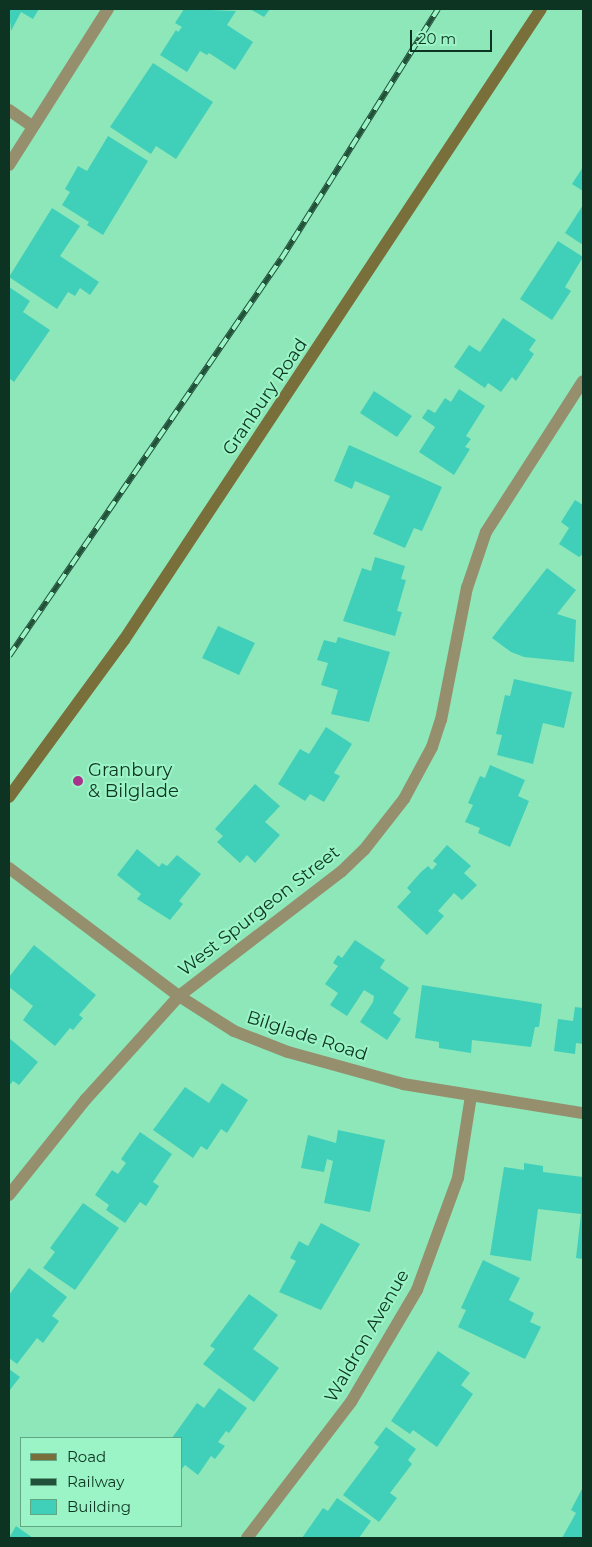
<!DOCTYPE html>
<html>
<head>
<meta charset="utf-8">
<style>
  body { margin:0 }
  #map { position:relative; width:592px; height:1547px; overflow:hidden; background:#8ee7b9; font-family:Montserrat,sans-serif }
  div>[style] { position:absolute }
  .building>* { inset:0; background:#40cfb9 }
  .street>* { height:12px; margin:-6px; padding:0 6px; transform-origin:6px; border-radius:6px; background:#958f6d }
  .secondary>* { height:12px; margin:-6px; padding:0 6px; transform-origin:6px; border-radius:6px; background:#786f3a }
  .rail>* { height:5.5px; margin-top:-2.75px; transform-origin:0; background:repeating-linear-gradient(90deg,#9bf4c5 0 11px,#22513a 0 22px); box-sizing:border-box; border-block:1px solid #22513a }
  .dots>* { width:14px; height:14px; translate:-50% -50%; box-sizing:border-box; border:2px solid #9bf4c5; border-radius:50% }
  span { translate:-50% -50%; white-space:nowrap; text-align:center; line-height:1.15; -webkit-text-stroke:4px #9bf4c5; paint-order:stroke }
  .street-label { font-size:18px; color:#0d3422 }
  .poi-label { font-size:18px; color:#0d3422 }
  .left { translate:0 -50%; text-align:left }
  .frame { position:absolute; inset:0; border:10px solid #0d3422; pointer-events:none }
  .legend { position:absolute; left:20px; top:1437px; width:162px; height:90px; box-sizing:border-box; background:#9bf4c5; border:1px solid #62a784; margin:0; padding:6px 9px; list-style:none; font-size:15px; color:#0d3422 }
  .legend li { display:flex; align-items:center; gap:10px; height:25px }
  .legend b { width:25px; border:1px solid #62a784 }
  .scale { position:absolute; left:410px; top:30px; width:82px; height:22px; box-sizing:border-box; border:2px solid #0d3422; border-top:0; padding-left:6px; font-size:15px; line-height:18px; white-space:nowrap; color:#0d3422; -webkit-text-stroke:4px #9bf4c5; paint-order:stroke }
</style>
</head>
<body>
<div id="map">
  <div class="building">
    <div style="clip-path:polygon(9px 9px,39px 9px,33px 19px,21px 12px,11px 31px)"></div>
    <div style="clip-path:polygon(184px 9px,236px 11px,227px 25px,253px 42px,235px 70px,209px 53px,207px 55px,200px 51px,187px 72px,160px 55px,176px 30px,178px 32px,182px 27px,175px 23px)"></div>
    <div style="clip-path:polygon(250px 9px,270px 9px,264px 17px)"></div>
    <div style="clip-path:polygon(153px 63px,213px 102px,176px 159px,156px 146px,151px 154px,110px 127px)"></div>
    <div style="clip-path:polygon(108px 136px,148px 161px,103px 235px,87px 225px,89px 222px,62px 205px,70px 192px,65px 189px,78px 166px,87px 171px)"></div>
    <div style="clip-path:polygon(583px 167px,583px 191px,572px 184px)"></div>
    <div style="clip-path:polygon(583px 205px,583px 245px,565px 233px)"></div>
    <div style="clip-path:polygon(52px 208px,80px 226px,60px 256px,99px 282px,90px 295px,80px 288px,75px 296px,68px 292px,57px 309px,9px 277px)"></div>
    <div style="clip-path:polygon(558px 241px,583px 257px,565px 287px,571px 291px,552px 320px,520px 299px)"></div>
    <div style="clip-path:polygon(9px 287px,30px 301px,23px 312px,50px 330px,14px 382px,9px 378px)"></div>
    <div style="clip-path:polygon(503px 318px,536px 340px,529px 350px,534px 354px,516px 381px,512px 377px,501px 392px,488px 383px,485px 388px,454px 367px,469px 345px,480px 352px)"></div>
    <div style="clip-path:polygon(459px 389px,485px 406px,466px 436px,471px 439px,465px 447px,470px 449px,454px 475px,419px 452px,435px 427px,422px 418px,428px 409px,435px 413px,445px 398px,451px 402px)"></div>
    <div style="clip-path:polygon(374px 391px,412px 416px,397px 437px,360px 413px)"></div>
    <div style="clip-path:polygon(349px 445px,442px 487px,422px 531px,414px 528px,405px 548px,373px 534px,390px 496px,355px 481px,352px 489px,334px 481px)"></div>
    <div style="clip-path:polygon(575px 500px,583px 505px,583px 554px,579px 557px,559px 544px,569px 528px,561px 522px)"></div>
    <div style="clip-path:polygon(375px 557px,405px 566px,401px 579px,406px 580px,397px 611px,402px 612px,395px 636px,343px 621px,362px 568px,371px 571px)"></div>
    <div style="clip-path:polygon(547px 568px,576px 590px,557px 614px,576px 620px,574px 662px,524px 657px,511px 652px,492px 638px)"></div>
    <div style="clip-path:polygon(218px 626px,255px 643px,239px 675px,202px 658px)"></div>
    <div style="clip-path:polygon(338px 637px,390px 652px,369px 722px,331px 714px,338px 690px,321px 685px,328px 663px,317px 660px,324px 640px,336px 643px)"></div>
    <div style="clip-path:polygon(514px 679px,572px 692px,564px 728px,543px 723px,533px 764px,497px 755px,502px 735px,496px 734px,505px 695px,510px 696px)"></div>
    <div style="clip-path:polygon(326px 727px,352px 744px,334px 773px,340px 776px,324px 802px,310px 794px,305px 801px,278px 784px,300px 749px,309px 754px)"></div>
    <div style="clip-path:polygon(490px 765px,525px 780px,518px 796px,529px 801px,510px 847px,478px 833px,480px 828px,465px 822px,473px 805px,468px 803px,480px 776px,485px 778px)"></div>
    <div style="clip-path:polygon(255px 784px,280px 806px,265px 822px,280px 835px,255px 863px,247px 855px,240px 863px,217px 842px,223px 836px,215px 829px)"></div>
    <div style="clip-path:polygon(447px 845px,471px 866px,464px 873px,477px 885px,462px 900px,454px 893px,438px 911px,444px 916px,427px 935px,397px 907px,411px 892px,407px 888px,421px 872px,428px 866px,432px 870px,437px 864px,433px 861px)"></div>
    <div style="clip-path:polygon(137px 849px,159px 867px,162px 863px,167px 866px,177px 855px,201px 874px,179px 901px,183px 904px,170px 920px,137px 899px,141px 894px,117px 875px)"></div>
    <div style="clip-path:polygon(355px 940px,385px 960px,380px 968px,409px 988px,393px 1013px,401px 1019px,387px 1040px,360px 1022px,373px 1002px,374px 996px,364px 990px,347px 1016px,330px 1005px,338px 993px,325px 984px,338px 966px,333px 963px,338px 955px,342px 958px)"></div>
    <div style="clip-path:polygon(34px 945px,96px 995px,79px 1015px,83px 1018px,73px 1030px,70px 1028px,55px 1046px,23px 1020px,33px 1006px,9px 987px,9px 977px)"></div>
    <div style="clip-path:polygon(422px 985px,542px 1004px,539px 1027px,535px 1027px,531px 1047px,472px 1040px,471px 1053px,439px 1048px,439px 1042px,415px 1038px)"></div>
    <div style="clip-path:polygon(575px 1007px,583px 1008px,583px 1044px,576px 1043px,575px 1054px,554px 1051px,558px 1019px,573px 1021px)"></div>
    <div style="clip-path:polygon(9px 1038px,38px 1062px,19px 1085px,13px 1081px,9px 1086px)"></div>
    <div style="clip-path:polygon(222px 1083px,248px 1100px,227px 1133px,221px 1129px,207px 1150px,201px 1146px,193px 1158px,153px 1130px,185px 1087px,209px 1103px)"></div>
    <div style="clip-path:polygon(338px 1130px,385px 1140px,370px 1212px,324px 1203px,333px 1161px,327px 1159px,324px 1172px,301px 1168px,308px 1135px,336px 1143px)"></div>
    <div style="clip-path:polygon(140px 1132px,172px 1154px,153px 1182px,159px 1186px,146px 1206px,140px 1202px,125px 1223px,106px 1210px,109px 1205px,95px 1195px,112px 1170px,118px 1174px,126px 1163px,121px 1159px)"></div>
    <div style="clip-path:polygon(524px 1163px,543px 1166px,543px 1172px,583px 1177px,583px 1259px,576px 1258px,581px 1214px,538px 1209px,531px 1261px,490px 1255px,504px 1167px,524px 1170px)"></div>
    <div style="clip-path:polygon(83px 1203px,119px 1228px,75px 1290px,43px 1268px,55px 1252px,50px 1248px)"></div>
    <div style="clip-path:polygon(321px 1223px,360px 1244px,321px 1310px,279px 1292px,296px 1261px,290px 1258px,299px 1241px,308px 1246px)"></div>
    <div style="clip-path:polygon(483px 1260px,520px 1278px,509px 1300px,534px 1313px,530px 1322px,541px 1327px,525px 1359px,458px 1327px,466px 1310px,461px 1308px)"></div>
    <div style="clip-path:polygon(29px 1268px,67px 1297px,52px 1316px,59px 1321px,43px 1343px,37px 1338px,17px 1364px,9px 1358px,9px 1295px)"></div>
    <div style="clip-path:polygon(249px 1294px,278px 1315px,253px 1349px,279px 1368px,254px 1402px,203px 1364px,215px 1349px,210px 1346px)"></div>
    <div style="clip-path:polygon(438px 1351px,470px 1373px,461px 1385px,473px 1394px,437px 1447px,413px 1430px,410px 1434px,391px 1421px)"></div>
    <div style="clip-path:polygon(9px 1369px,20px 1377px,9px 1391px)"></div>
    <div style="clip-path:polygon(219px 1388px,247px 1408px,229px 1433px,226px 1431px,218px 1442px,225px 1446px,215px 1459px,211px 1456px,198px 1475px,185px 1465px,181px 1470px,181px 1438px,172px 1438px,197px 1403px,204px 1408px)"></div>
    <div style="clip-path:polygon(386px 1427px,416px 1449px,408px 1460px,412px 1464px,390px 1493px,397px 1498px,379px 1522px,343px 1495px,379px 1447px,374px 1443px)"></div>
    <div style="clip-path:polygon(583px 1487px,583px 1538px,562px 1538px,576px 1513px,571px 1510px)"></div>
    <div style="clip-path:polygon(337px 1498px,371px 1521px,359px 1538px,302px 1538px,323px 1508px,328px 1511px)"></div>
    <div style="clip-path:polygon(16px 1526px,33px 1538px,9px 1538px)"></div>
  </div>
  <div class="street">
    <div style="left:9px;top:110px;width:29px;rotate:35deg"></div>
    <div style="left:9px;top:165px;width:185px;rotate:-57.6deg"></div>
    <div style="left:9px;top:868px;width:213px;rotate:37deg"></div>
    <div style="left:179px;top:996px;width:65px;rotate:32.5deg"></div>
    <div style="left:234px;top:1031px;width:58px;rotate:21.3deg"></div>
    <div style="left:288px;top:1052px;width:119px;rotate:15.5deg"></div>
    <div style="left:403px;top:1084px;width:182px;rotate:9.2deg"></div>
    <div style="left:9px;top:1195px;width:123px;rotate:-51.3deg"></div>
    <div style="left:86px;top:1099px;width:139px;rotate:-47.9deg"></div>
    <div style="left:179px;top:996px;width:205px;rotate:-37.5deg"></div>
    <div style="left:342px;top:871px;width:30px;rotate:-44deg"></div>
    <div style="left:364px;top:850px;width:65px;rotate:-51.9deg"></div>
    <div style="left:404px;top:799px;width:59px;rotate:-61.7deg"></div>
    <div style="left:432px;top:747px;width:28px;rotate:-72deg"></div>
    <div style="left:441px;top:720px;width:135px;rotate:-78.9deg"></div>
    <div style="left:467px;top:588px;width:59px;rotate:-71.3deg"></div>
    <div style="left:486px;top:532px;width:179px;rotate:-57.3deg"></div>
    <div style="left:247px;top:1538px;width:171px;rotate:-52.6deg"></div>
    <div style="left:351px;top:1402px;width:130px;rotate:-59.5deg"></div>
    <div style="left:417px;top:1290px;width:119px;rotate:-69.9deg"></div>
    <div style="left:458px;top:1178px;width:83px;rotate:-81deg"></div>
  </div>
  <div class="secondary">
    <div style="left:9px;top:797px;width:195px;rotate:-53.8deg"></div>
    <div style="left:124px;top:640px;width:756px;rotate:-56.54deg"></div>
  </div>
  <div class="rail">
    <div style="left:9px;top:656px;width:481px;rotate:-55.6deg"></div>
    <div style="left:281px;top:259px;width:295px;rotate:-57.9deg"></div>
  </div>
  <div class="dots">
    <div style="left:78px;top:781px;background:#a9338a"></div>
  </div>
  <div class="street-label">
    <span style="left:265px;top:397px;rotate:-56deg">Granbury Road</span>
    <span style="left:259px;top:911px;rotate:-38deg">West Spurgeon Street</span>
    <span style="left:307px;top:1036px;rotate:18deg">Bilglade Road</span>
    <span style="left:367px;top:1336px;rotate:-60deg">Waldron Avenue</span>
  </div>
  <div class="poi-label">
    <span class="left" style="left:88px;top:781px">Granbury<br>&amp; Bilglade</span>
  </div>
  <div class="frame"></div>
  <ul class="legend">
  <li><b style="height:6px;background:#786f3a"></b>Road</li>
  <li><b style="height:6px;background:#22513a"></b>Railway</li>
  <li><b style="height:14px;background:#40cfb9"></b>Building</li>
  </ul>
  <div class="scale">20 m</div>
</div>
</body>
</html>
